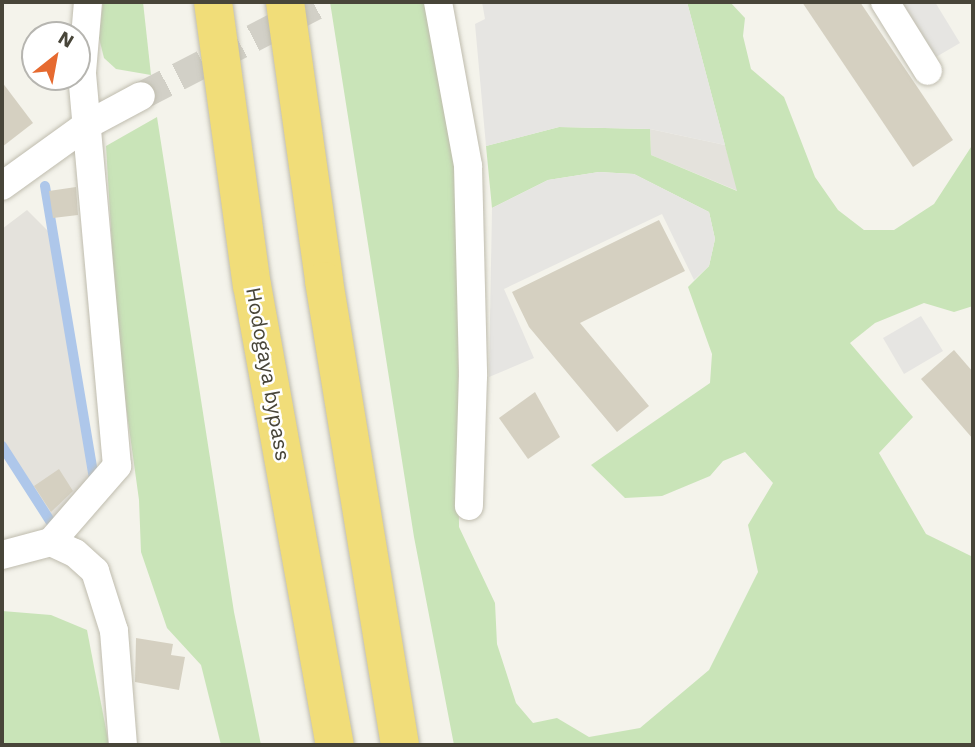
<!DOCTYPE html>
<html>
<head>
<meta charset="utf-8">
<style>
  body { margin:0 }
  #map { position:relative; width:975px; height:747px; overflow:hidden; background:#f4f3eb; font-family:"Work Sans",sans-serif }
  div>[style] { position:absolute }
  .industrial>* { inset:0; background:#e4e2dc }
  .green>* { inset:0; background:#c9e4b8 }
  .parking>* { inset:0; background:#e6e5e2 }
  .stream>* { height:10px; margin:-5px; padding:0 5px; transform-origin:5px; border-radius:5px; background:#aec7ea }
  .building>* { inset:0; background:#d5d0c1 }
  .minor-tunnel>* { height:28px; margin-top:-14px; transform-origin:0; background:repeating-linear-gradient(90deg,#d2d0c7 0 28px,transparent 0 42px) }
  .roads { filter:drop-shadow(0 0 2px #bfbcae) drop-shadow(0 0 2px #bfbcae) }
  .minor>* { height:28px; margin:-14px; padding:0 14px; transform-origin:14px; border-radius:14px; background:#fff }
  .motorway>* { height:38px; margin:-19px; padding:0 19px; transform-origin:19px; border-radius:19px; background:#f1dd79 }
  span { translate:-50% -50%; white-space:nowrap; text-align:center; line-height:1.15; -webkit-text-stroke:5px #fff; paint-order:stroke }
  .street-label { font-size:21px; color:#484539 }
  .frame { position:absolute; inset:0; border:4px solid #484539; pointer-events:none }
  .north { position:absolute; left:21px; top:21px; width:70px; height:70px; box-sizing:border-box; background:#fff; border:2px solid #b6b5b0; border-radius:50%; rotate:31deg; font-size:19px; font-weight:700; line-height:28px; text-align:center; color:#484539 }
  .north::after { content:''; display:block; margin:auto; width:24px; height:32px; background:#e66a30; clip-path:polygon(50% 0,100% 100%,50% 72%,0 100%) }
</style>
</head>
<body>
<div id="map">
  <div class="industrial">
    <div style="clip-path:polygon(650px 129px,725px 145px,738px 191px,651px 155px)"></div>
    <div style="clip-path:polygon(27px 210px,49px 232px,93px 479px,55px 520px,2px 441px,2px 229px)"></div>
  </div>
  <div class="green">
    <div style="clip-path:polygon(103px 2px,143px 2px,151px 75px,116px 69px,104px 58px,99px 38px)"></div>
    <div style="clip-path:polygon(330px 2px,429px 2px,457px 182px,459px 527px,495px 603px,497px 644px,516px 703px,533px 723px,557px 718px,589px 737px,640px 728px,709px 670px,758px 572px,748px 525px,773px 483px,745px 452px,723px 461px,710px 476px,662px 496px,625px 498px,591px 465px,710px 383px,712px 354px,688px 287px,709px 266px,715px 239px,709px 212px,634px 174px,599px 172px,548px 180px,492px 208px,486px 146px,559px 127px,650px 129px,651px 155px,737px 191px,687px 2px,730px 2px,745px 18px,743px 36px,751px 69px,784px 97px,815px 177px,838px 210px,864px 230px,894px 230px,934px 204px,973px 144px,973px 306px,954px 312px,924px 303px,875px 323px,850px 343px,913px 417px,879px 453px,926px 534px,973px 557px,973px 745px,454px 745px,414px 537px)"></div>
    <div style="clip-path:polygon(157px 117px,234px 612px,261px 745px,221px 745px,201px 665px,167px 628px,141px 552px,139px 500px,118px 348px,106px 146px)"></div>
    <div style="clip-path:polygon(2px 611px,51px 615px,87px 630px,109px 745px,2px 745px)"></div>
  </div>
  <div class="parking">
    <div style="clip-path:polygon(482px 2px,687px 2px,725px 145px,650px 129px,559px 127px,486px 146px,475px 24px,485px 19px)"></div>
    <div style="clip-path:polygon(902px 2px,935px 2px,960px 43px,936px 57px)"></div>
    <div style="clip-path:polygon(599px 172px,634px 174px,709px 212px,715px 239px,709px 266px,694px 280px,662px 214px,504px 289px,534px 358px,489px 377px,492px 208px,548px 180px)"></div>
    <div style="clip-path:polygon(921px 316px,943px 351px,904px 374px,883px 338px)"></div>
  </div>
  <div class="stream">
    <div style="left:45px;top:186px;width:297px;rotate:80.5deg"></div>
    <div style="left:94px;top:479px;width:8px;rotate:130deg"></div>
    <div style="left:2px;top:446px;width:93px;rotate:57.3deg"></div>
  </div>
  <div class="building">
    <div style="clip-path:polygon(802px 2px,860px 2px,953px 140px,913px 167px)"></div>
    <div style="clip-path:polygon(2px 82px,33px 123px,2px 147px)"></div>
    <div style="clip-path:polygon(76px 187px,78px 215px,53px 218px,49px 191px)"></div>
    <div style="clip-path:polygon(659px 220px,685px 271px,580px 323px,649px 406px,617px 432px,529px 327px,512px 292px)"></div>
    <div style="clip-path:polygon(954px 350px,973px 372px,973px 439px,921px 379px)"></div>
    <div style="clip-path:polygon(535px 392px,560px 437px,528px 459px,499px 418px)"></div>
    <div style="clip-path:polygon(59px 469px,73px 491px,51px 512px,34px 486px)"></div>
    <div style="clip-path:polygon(136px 638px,173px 644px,171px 655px,185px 657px,179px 690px,135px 682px)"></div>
  </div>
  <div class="minor-tunnel">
    <div style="left:141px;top:96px;width:205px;rotate:-27.3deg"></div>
  </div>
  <div class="roads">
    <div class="minor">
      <div style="left:438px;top:2px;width:167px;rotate:79.6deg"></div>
      <div style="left:468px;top:166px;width:210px;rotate:88.6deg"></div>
      <div style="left:473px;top:376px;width:130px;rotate:91.8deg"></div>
      <div style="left:885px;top:2px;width:81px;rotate:58.1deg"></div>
      <div style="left:2px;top:186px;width:105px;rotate:-35.7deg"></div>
      <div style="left:87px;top:125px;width:61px;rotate:-28.2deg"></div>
      <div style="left:51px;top:542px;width:26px;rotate:25deg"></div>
      <div style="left:75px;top:553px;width:27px;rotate:42deg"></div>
      <div style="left:95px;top:571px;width:63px;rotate:72.4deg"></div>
      <div style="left:114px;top:631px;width:114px;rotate:85.5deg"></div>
      <div style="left:2px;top:555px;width:51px;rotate:-14.9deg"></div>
      <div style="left:51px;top:542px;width:101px;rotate:-49deg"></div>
      <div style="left:117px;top:466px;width:396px;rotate:-95.1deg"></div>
      <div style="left:82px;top:72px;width:70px;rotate:-85.1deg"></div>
    </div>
    <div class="motorway">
      <div style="left:213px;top:2px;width:286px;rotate:82.2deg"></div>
      <div style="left:252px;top:285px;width:467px;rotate:79.8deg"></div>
      <div style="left:285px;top:2px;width:282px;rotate:82deg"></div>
      <div style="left:324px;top:281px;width:470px;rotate:80.7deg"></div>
    </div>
  </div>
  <div class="street-label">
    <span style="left:268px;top:374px;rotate:80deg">Hodogaya bypass</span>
  </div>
  <div class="frame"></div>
  <div class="north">N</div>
</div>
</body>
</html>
